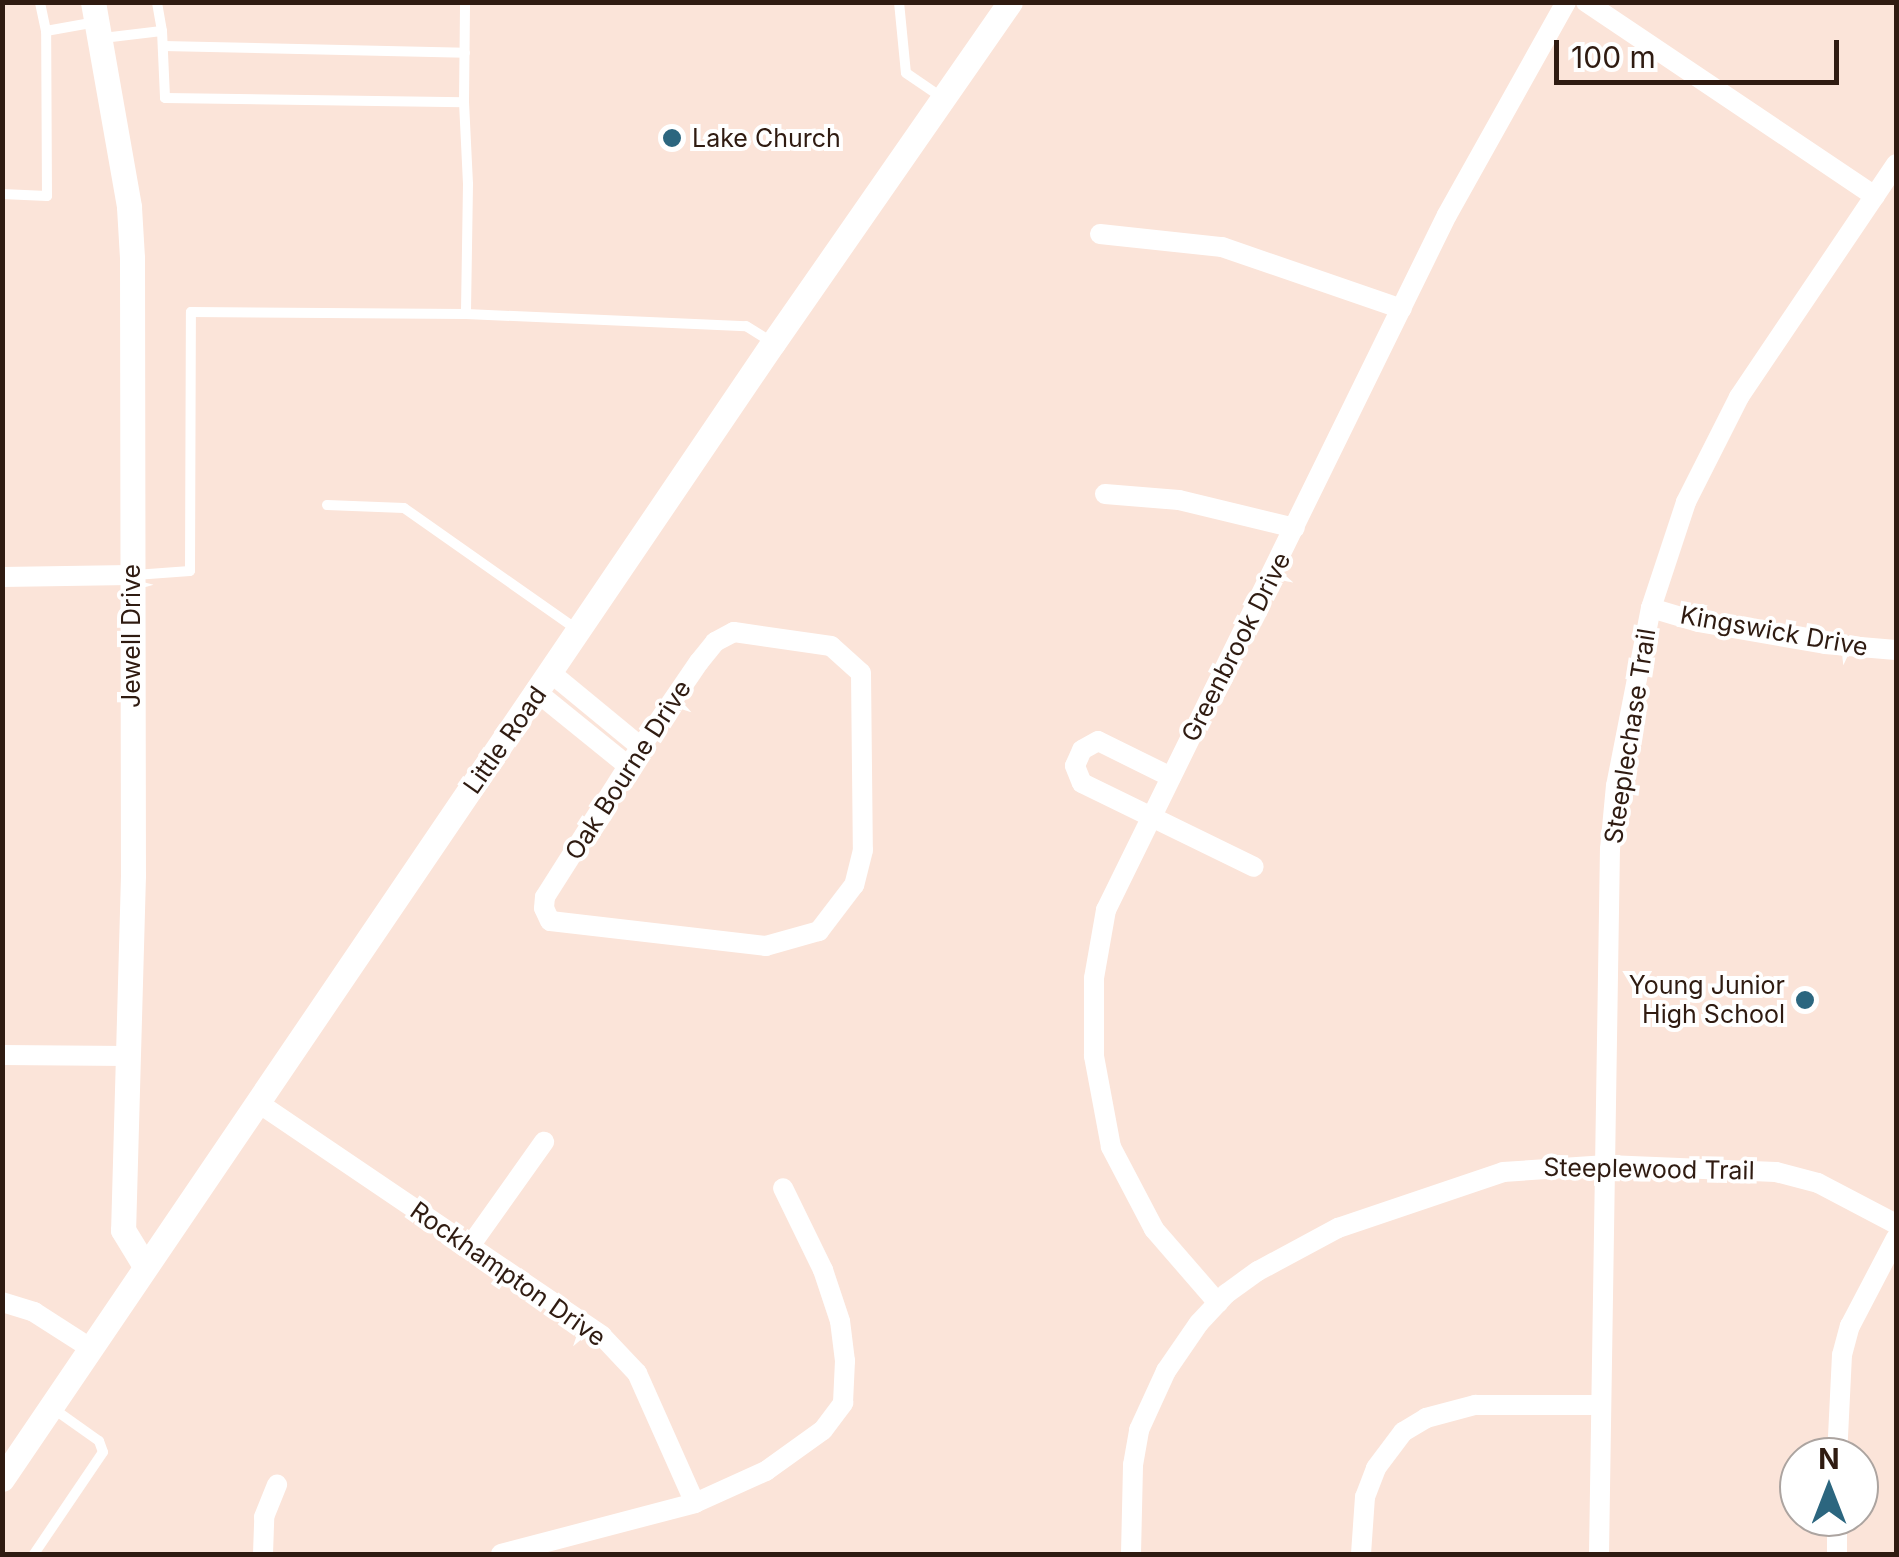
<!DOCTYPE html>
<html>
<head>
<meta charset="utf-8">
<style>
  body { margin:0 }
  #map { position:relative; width:1899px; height:1557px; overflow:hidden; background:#fbe4d9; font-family:Inter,sans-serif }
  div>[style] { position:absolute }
  .service>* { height:10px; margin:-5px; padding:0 5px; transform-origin:5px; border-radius:5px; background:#fff }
  .minor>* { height:20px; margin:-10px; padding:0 10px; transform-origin:10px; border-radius:10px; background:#fff }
  .tertiary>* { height:25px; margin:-12.5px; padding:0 12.5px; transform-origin:12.5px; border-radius:12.5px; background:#fff }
  .dots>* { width:28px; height:28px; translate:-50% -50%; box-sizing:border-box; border:5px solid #fff; border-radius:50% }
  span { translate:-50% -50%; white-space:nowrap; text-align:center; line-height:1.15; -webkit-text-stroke:8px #fff; paint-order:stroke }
  .poi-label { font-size:25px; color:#2f1b11 }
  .left { translate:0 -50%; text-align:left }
  .right { translate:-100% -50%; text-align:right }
  .street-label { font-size:25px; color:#2f1b11 }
  .frame { position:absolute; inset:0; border:5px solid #2f1b11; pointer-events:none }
  .north { position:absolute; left:1779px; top:1437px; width:100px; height:100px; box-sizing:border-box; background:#fff; border:2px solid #aca4a0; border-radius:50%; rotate:0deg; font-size:28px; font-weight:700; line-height:40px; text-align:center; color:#2f1b11 }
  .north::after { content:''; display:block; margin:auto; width:35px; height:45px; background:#2c667f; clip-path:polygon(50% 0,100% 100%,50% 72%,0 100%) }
  .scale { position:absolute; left:1554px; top:40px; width:285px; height:45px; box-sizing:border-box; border:5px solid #2f1b11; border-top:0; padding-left:12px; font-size:30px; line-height:35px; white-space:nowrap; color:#2f1b11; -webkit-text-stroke:8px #fff; paint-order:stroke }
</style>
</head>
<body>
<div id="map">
  <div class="service">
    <div style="left:899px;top:2px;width:71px;rotate:84.4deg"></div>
    <div style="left:906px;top:73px;width:42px;rotate:34.4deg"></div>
    <div style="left:46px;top:31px;width:51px;rotate:-10.2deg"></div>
    <div style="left:162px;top:31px;width:67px;rotate:87.4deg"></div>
    <div style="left:165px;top:98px;width:299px;rotate:0.8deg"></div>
    <div style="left:464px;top:102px;width:82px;rotate:87.2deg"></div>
    <div style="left:468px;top:184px;width:130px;rotate:90.9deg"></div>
    <div style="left:466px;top:314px;width:280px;rotate:2.5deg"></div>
    <div style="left:746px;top:326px;width:31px;rotate:32deg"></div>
    <div style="left:103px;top:38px;width:59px;rotate:-6.8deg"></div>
    <div style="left:162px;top:31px;width:29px;rotate:-100deg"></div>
    <div style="left:163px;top:46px;width:302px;rotate:1.3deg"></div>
    <div style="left:464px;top:102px;width:100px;rotate:-89.4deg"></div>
    <div style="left:2px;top:194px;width:45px;rotate:2.5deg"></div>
    <div style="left:47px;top:196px;width:165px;rotate:-90.3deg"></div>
    <div style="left:46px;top:31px;width:30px;rotate:-102deg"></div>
    <div style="left:327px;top:505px;width:77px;rotate:2.2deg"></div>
    <div style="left:404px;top:508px;width:209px;rotate:35.1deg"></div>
    <div style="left:135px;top:575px;width:55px;rotate:-4.2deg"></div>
    <div style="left:190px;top:571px;width:259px;rotate:-89.8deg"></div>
    <div style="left:191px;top:312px;width:275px;rotate:0.4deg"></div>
    <div style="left:34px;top:1554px;width:123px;rotate:-55.9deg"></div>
    <div style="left:103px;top:1452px;width:12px;rotate:-110deg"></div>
    <div style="left:99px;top:1441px;width:59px;rotate:-144.7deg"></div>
  </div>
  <div class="minor">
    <div style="left:1586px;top:2px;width:348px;rotate:33.9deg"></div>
    <div style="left:1100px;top:234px;width:123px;rotate:6.1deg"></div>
    <div style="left:1222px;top:247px;width:190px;rotate:19deg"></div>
    <div style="left:1105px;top:494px;width:74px;rotate:4.6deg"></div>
    <div style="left:1179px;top:500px;width:119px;rotate:13.6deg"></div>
    <div style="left:2px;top:577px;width:128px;rotate:-0.9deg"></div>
    <div style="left:1651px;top:608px;width:49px;rotate:16.6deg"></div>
    <div style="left:1698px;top:622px;width:129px;rotate:9.8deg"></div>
    <div style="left:1825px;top:644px;width:71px;rotate:4.8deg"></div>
    <div style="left:734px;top:632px;width:98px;rotate:8.2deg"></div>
    <div style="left:831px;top:646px;width:40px;rotate:42deg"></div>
    <div style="left:861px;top:673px;width:177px;rotate:89.4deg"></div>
    <div style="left:863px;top:850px;width:36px;rotate:104deg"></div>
    <div style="left:854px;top:885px;width:58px;rotate:127.3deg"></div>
    <div style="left:819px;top:931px;width:55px;rotate:164.2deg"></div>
    <div style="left:766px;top:946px;width:217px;rotate:-173.4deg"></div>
    <div style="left:550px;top:921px;width:14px;rotate:-115deg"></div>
    <div style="left:544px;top:908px;width:11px;rotate:-85deg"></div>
    <div style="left:545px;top:897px;width:155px;rotate:-57.6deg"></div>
    <div style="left:628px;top:766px;width:126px;rotate:-55.7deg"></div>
    <div style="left:699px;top:662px;width:26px;rotate:-51deg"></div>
    <div style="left:715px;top:642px;width:21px;rotate:-28deg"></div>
    <div style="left:551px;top:673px;width:118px;rotate:39.5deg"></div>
    <div style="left:538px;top:693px;width:116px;rotate:39deg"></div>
    <div style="left:1171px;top:777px;width:81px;rotate:-153.7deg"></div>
    <div style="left:1098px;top:741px;width:18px;rotate:151deg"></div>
    <div style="left:1082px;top:750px;width:17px;rotate:114deg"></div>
    <div style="left:1075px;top:766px;width:18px;rotate:68deg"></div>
    <div style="left:1082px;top:783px;width:191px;rotate:26deg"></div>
    <div style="left:2px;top:1055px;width:126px;rotate:0.5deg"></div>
    <div style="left:257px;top:1102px;width:417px;rotate:34.1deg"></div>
    <div style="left:602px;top:1336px;width:51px;rotate:46.6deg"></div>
    <div style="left:637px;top:1373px;width:142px;rotate:66deg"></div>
    <div style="left:470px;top:1246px;width:128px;rotate:-54.6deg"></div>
    <div style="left:2px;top:1302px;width:34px;rotate:17deg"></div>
    <div style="left:34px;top:1312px;width:67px;rotate:32.7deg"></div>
    <div style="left:1218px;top:1303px;width:98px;rotate:-130.9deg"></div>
    <div style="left:1154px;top:1229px;width:93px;rotate:-117.7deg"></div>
    <div style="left:1111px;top:1147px;width:93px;rotate:-100.6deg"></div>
    <div style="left:1094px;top:1056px;width:78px;rotate:-90deg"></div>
    <div style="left:1094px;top:978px;width:69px;rotate:-80deg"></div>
    <div style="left:1106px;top:910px;width:774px;rotate:-63.87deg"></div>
    <div style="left:1447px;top:215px;width:244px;rotate:-60.8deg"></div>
    <div style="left:1837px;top:1457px;width:102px;rotate:-87.2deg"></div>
    <div style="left:1842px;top:1355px;width:30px;rotate:-75deg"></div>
    <div style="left:1850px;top:1326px;width:99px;rotate:-62.4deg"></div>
    <div style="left:263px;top:1554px;width:37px;rotate:-88deg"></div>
    <div style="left:264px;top:1517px;width:35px;rotate:-68deg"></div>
    <div style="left:501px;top:1554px;width:201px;rotate:-14.7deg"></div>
    <div style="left:695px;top:1503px;width:78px;rotate:-24.3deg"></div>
    <div style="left:766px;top:1471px;width:70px;rotate:-35.7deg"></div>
    <div style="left:823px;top:1430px;width:34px;rotate:-53deg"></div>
    <div style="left:843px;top:1403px;width:42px;rotate:-87.3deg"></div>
    <div style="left:845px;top:1361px;width:40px;rotate:-97.1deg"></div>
    <div style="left:840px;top:1321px;width:54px;rotate:-108.4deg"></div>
    <div style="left:823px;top:1270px;width:91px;rotate:-116deg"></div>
    <div style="left:1131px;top:1554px;width:89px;rotate:-88.7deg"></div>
    <div style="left:1133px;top:1465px;width:36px;rotate:-80deg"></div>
    <div style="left:1139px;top:1430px;width:65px;rotate:-65.4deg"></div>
    <div style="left:1166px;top:1371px;width:58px;rotate:-55.5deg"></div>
    <div style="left:1199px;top:1323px;width:40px;rotate:-47deg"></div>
    <div style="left:1226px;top:1294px;width:39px;rotate:-36deg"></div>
    <div style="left:1258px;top:1271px;width:91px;rotate:-28.3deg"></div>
    <div style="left:1338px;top:1228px;width:174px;rotate:-18.7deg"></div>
    <div style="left:1503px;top:1172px;width:104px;rotate:-3.9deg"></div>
    <div style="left:1607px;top:1165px;width:169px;rotate:2.4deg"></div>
    <div style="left:1776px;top:1172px;width:43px;rotate:14.7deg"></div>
    <div style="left:1818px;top:1183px;width:88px;rotate:27.7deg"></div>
    <div style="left:1361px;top:1554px;width:57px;rotate:-86deg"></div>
    <div style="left:1365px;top:1497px;width:31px;rotate:-69deg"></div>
    <div style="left:1376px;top:1468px;width:45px;rotate:-53.1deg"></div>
    <div style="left:1403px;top:1432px;width:27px;rotate:-31deg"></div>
    <div style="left:1426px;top:1418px;width:51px;rotate:-14.9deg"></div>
    <div style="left:1475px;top:1405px;width:126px"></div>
    <div style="left:1599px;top:1554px;width:705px;rotate:-89.11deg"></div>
    <div style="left:1610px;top:849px;width:63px;rotate:-84.6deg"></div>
    <div style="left:1616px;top:786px;width:181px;rotate:-78.9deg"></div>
    <div style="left:1651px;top:608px;width:112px;rotate:-71.7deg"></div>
    <div style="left:1686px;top:502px;width:118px;rotate:-63.2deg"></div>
    <div style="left:1739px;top:397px;width:281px;rotate:-56deg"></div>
    <div style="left:1837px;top:1554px;width:37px;rotate:-90deg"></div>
  </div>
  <div class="tertiary">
    <div style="left:93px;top:2px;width:208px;rotate:80deg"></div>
    <div style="left:129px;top:207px;width:51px;rotate:86.6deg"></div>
    <div style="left:132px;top:258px;width:617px;rotate:89.91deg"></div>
    <div style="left:133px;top:875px;width:355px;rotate:91.6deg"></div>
    <div style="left:123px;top:1230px;width:42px;rotate:58.6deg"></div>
    <div style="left:2px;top:1479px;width:1373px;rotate:-55.84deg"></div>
    <div style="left:773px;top:343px;width:415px;rotate:-55.2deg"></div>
  </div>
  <div class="dots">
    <div style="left:672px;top:138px;background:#2c667f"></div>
    <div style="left:1805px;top:1000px;background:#2c667f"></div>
  </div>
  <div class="poi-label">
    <span class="left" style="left:692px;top:138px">Lake Church</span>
    <span class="right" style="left:1785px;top:1000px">Young Junior<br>High School</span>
  </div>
  <div class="street-label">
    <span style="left:1774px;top:631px;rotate:10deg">Kingswick Drive</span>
    <span style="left:131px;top:636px;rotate:-90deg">Jewell Drive</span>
    <span style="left:1236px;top:647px;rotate:-63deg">Greenbrook Drive</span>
    <span style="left:1630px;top:736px;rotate:-81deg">Steeplechase Trail</span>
    <span style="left:505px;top:740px;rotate:-55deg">Little Road</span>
    <span style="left:628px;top:770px;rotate:-57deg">Oak Bourne Drive</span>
    <span style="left:1649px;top:1169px;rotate:1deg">Steeplewood Trail</span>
    <span style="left:508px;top:1274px;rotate:35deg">Rockhampton Drive</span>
  </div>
  <div class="frame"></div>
  <div class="north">N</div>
  <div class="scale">100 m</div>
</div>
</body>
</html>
